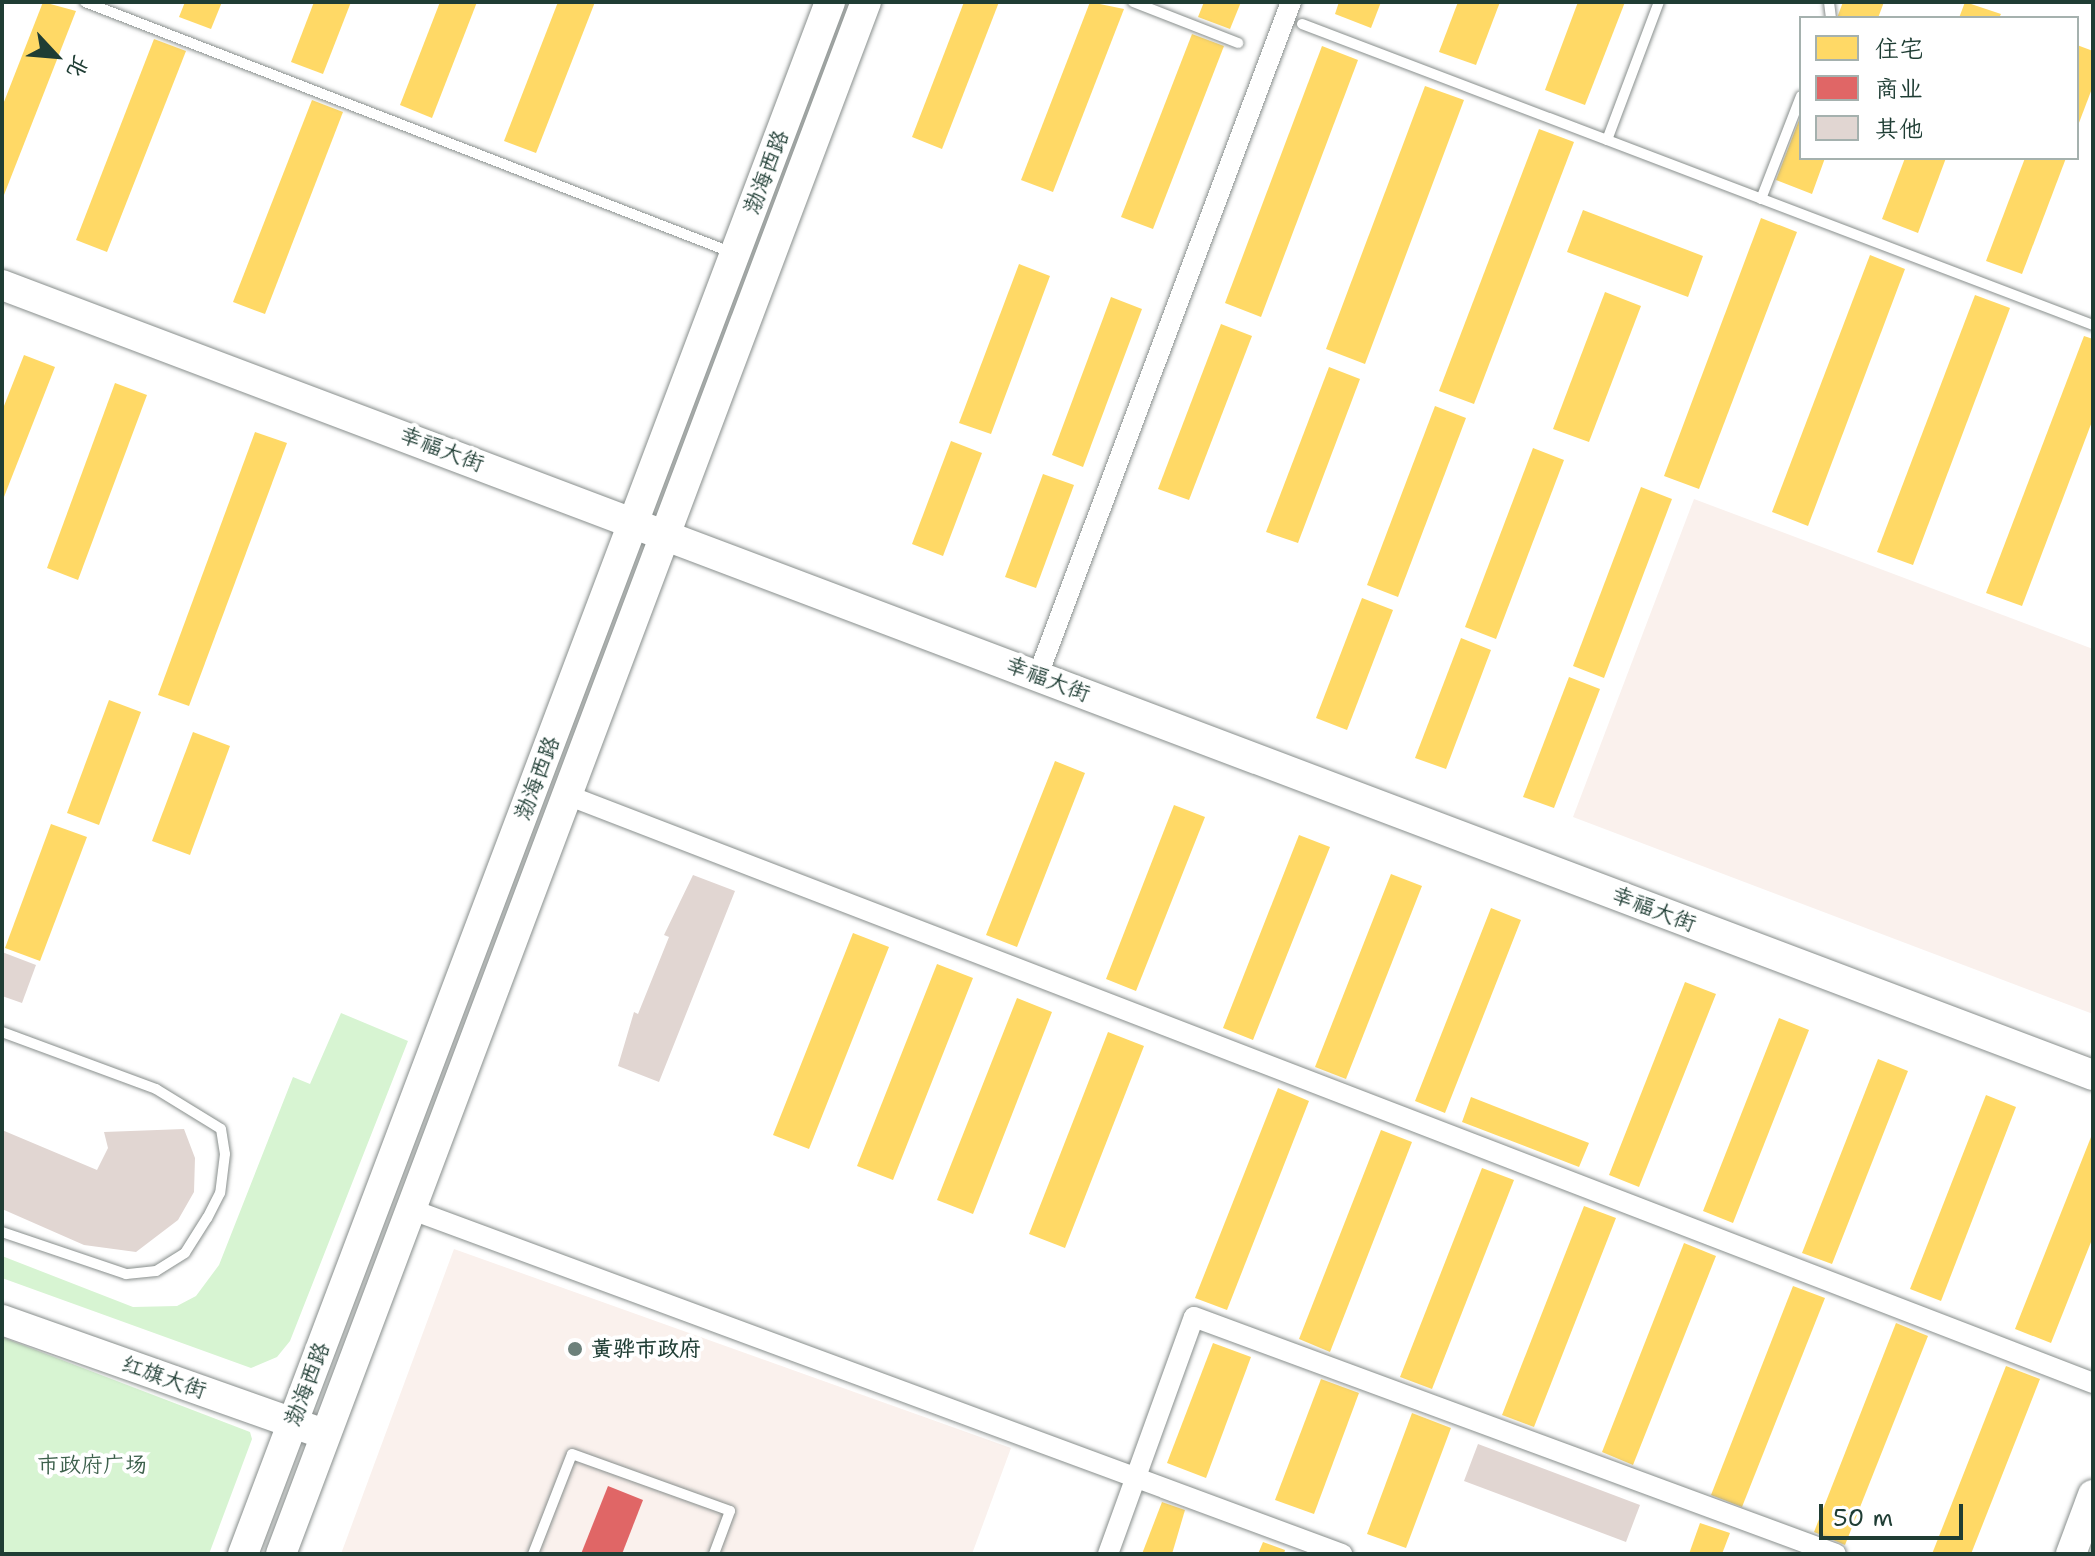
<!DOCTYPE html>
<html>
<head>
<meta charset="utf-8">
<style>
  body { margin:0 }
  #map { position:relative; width:2095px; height:1556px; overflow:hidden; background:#fff; font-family:"Shantell Sans","LXGW WenKai TC",sans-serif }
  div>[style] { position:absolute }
  .built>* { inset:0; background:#faf1ed }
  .green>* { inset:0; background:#d7f4d2 }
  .homes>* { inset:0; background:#ffd966 }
  .shops>* { inset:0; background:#e06666 }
  .building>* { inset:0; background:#e1d6d2 }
  .roads { filter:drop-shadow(0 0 2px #898f8d) drop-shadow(0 0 2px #898f8d) }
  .lane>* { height:10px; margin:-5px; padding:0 5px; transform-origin:5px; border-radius:5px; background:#fff }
  .street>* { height:20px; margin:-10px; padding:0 10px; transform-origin:10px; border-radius:10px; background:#fff }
  .secondary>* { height:30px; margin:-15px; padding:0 15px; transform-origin:15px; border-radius:15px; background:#fff }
  .dots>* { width:22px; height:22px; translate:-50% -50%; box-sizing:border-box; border:4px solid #fff; border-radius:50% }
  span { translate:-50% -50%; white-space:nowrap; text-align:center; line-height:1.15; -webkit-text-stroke:8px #fff; paint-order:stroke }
  .street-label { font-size:22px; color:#1f3d34 }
  .poi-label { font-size:22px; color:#1f3d34; font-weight:700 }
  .left { translate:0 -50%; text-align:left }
  .park-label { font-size:22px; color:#3d604c }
  .frame { position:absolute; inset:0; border:4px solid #1f3d34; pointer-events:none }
  .legend { position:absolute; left:1799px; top:16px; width:280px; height:144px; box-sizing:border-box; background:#fff; border:2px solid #a5b1ae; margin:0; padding:10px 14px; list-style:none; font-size:24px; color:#1f3d34 }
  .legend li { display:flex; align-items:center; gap:16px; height:40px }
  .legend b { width:40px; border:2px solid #a5b1ae }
  .north { position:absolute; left:16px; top:16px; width:80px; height:80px; -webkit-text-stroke:6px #fff; paint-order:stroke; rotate:116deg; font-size:22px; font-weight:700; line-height:32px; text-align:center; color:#1f3d34 }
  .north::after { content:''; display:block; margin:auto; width:28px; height:36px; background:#1f3d34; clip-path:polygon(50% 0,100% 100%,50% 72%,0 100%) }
  .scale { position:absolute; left:1819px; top:1504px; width:144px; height:36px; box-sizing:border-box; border:4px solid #1f3d34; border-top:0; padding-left:10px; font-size:24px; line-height:28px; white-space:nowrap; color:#1f3d34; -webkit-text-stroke:6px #fff; paint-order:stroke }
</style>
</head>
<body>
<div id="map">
  <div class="built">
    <div style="clip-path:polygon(1694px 499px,2093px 649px,2093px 1014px,1573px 817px)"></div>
    <div style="clip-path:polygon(454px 1249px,1011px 1448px,972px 1554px,341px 1554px)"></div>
  </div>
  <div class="green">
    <div style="clip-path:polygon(341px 1013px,408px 1041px,290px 1341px,277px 1357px,251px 1368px,2px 1278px,2px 1256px,133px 1307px,177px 1306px,196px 1296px,219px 1265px,293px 1077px,310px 1084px)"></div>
    <div style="clip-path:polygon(2px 1337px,250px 1432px,252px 1439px,209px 1554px,2px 1554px)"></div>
  </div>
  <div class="homes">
    <div style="clip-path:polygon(43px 2px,76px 11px,2px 200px,2px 107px)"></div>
    <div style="clip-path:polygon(185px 2px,222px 2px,211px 29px,179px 17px)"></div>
    <div style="clip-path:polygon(314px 2px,351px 2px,323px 74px,291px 62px)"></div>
    <div style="clip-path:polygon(440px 2px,477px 2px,432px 118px,400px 105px)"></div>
    <div style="clip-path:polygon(558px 2px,595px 2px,536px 153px,504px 141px)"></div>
    <div style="clip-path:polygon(964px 2px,999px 2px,942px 149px,912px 137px)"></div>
    <div style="clip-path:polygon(1090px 2px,1124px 9px,1053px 192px,1021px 180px)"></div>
    <div style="clip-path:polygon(1204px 2px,1241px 2px,1230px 29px,1198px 17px)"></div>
    <div style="clip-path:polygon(1339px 2px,1381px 2px,1371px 28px,1335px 14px)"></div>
    <div style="clip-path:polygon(1458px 2px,1500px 2px,1476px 65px,1439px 52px)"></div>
    <div style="clip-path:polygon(1578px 2px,1625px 2px,1585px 105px,1545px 90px)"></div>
    <div style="clip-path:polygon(1843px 2px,1884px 2px,1878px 18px,1837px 18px)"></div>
    <div style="clip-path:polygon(1965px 2px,2001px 14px,1999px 18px,1959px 18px)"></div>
    <div style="clip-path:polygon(1192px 34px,1224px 46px,1153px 229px,1121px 217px)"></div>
    <div style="clip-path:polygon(154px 39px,186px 51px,107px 252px,76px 240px)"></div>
    <div style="clip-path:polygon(2077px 45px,2093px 51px,2093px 86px,2077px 128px)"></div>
    <div style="clip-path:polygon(1322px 46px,1358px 60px,1261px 317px,1225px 303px)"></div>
    <div style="clip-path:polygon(1425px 86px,1464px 100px,1365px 364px,1326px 349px)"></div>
    <div style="clip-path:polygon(312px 100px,343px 112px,265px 314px,233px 302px)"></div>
    <div style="clip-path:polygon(1801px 115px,1801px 158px,1825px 158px,1812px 194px,1776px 180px)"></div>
    <div style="clip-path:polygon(1539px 129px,1574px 142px,1474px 404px,1439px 391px)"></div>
    <div style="clip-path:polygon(1905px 158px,1946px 158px,1918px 233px,1882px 219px)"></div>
    <div style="clip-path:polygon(2025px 158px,2066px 158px,2022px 274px,1986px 261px)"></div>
    <div style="clip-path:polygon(1583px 210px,1703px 256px,1688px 297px,1567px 252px)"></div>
    <div style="clip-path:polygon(1761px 218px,1797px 232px,1699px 489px,1664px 476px)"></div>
    <div style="clip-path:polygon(1870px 255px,1905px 269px,1808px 526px,1772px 512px)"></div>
    <div style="clip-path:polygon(1019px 264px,1050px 276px,991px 434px,959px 423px)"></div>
    <div style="clip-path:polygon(1605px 292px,1641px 306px,1589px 442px,1553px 429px)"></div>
    <div style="clip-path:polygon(1975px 295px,2010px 308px,1913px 565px,1877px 552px)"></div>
    <div style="clip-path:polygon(1111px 297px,1142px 309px,1083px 467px,1052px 455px)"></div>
    <div style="clip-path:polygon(1221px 324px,1252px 336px,1189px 500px,1158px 489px)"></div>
    <div style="clip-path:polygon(2084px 336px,2093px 339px,2093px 419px,2022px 606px,1986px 593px)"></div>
    <div style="clip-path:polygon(24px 355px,55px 367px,2px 502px,2px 411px)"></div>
    <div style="clip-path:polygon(1329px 367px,1360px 379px,1298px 543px,1266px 532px)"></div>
    <div style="clip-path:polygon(115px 383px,147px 395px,78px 580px,47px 568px)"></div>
    <div style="clip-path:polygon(1435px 406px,1466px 418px,1398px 597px,1367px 585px)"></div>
    <div style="clip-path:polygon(255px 432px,287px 443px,189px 706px,158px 695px)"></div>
    <div style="clip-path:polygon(951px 441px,982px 453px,943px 556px,912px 544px)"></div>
    <div style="clip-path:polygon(1533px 448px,1564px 460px,1496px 639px,1465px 627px)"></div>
    <div style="clip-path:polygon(1043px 474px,1074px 485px,1036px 588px,1005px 577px)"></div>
    <div style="clip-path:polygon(1641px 487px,1672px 499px,1604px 678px,1573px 666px)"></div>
    <div style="clip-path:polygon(1362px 598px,1393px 610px,1347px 730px,1316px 718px)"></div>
    <div style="clip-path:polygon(1461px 638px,1491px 650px,1446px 769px,1415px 758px)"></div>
    <div style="clip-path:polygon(1569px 677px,1600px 689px,1554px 808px,1523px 797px)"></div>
    <div style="clip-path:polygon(109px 700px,141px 712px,99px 825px,67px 813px)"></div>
    <div style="clip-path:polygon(193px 732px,230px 746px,190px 855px,152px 841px)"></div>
    <div style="clip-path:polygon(1055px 761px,1085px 773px,1017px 947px,986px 935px)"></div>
    <div style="clip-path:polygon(1174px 805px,1205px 817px,1136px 991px,1106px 979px)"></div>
    <div style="clip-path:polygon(51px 824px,87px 837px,40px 961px,5px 948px)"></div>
    <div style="clip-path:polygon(1299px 835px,1330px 847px,1253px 1040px,1223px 1028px)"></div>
    <div style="clip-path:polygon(1391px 874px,1422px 886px,1346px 1079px,1315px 1067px)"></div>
    <div style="clip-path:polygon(1491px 908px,1521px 920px,1445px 1113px,1415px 1101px)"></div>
    <div style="clip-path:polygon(853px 933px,889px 947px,809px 1149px,773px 1135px)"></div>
    <div style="clip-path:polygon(937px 964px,973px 978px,893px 1180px,857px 1166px)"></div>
    <div style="clip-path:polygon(1685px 982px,1716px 994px,1639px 1187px,1609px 1175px)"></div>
    <div style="clip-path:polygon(1017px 998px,1052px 1012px,973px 1214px,937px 1200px)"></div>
    <div style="clip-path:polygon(1779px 1018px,1809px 1030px,1733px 1223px,1703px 1211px)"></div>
    <div style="clip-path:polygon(1108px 1032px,1144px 1046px,1065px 1248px,1029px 1234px)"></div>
    <div style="clip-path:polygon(1878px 1059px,1908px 1071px,1832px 1264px,1802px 1253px)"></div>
    <div style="clip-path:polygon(1278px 1088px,1309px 1101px,1227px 1310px,1195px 1298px)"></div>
    <div style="clip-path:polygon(1986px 1095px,2016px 1107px,1941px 1301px,1910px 1289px)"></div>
    <div style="clip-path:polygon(1471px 1097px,1589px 1143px,1579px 1167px,1462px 1122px)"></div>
    <div style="clip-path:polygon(1381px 1130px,1412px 1142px,1330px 1352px,1299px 1339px)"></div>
    <div style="clip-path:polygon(2093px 1132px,2093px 1237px,2051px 1343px,2015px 1329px)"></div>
    <div style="clip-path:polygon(1482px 1168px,1514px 1180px,1432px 1389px,1400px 1377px)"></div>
    <div style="clip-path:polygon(1584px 1206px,1616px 1218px,1534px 1427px,1502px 1415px)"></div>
    <div style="clip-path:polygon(1684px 1243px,1716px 1256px,1633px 1465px,1602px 1452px)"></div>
    <div style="clip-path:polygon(1793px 1286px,1825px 1298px,1742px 1507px,1711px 1495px)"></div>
    <div style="clip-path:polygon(1896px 1323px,1928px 1336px,1845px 1545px,1814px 1532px)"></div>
    <div style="clip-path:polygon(1213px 1343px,1251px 1357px,1206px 1478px,1167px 1463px)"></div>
    <div style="clip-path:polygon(2006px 1366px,2040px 1379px,1971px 1554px,1932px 1554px)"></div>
    <div style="clip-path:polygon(1321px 1379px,1359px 1393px,1314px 1514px,1275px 1500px)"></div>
    <div style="clip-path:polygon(1412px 1413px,1451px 1428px,1406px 1548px,1367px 1534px)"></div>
    <div style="clip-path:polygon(1162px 1502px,1185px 1510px,1172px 1554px,1142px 1554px)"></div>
    <div style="clip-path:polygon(1700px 1523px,1730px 1533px,1722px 1554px,1689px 1554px)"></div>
    <div style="clip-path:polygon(1263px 1542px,1285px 1550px,1284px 1554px,1258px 1554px)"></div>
  </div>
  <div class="shops">
    <div style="clip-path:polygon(608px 1486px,643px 1500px,622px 1554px,581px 1554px)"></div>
  </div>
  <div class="building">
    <div style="clip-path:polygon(693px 875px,735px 891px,659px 1082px,618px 1066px,634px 1012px,638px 1014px,669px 937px,664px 935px)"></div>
    <div style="clip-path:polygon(2px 952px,36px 965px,22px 1003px,2px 996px)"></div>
    <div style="clip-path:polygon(184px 1129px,195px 1158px,194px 1192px,178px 1220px,136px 1252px,84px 1245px,2px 1209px,2px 1130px,97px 1170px,108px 1148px,104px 1132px)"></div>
    <div style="clip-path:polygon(1478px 1444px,1640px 1505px,1626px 1542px,1464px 1481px)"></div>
  </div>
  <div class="roads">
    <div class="lane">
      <div style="left:85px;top:2px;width:695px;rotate:21.17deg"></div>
      <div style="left:1133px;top:2px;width:113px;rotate:21.3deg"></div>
      <div style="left:1829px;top:2px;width:16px;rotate:83deg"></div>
      <div style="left:1302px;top:24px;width:846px;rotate:20.83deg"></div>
      <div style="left:1607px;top:140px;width:147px;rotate:-69.4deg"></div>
      <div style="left:1761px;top:199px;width:110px;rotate:-68.8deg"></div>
      <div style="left:2px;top:1032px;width:164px;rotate:20.3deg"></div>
      <div style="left:156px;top:1089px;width:76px;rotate:31.6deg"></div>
      <div style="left:221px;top:1129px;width:25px;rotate:81deg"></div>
      <div style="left:225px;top:1154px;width:39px;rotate:97deg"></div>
      <div style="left:220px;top:1193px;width:28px;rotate:117deg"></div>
      <div style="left:207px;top:1218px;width:41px;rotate:122.2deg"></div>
      <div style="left:185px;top:1253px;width:34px;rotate:148deg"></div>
      <div style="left:156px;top:1271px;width:30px;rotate:174deg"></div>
      <div style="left:126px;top:1274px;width:131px;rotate:-161.3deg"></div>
      <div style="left:533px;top:1554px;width:107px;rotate:-68.7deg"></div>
      <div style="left:572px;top:1454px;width:168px;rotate:19.8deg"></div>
      <div style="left:730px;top:1511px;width:46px;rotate:110.4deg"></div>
    </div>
    <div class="street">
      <div style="left:1038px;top:675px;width:719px;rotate:-69.4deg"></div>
      <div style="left:567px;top:795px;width:1635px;rotate:21.07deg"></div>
      <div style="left:410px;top:1209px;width:994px;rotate:20.31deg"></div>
      <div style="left:1108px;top:1554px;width:252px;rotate:-70.1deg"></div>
      <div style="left:1194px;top:1317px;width:684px;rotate:20.26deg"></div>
    </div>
    <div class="secondary">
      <div style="left:2px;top:285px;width:2235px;rotate:20.7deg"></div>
      <div style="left:2px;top:1320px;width:330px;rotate:19.5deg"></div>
      <div style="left:243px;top:1554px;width:1659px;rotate:-69.28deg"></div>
      <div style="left:281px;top:1554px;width:1659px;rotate:-69.35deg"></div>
      <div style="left:2071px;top:1554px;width:63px;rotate:-69.6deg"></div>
    </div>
  </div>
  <div class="dots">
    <div style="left:575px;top:1349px;background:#6d817b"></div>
  </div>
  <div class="street-label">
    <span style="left:766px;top:172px;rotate:-69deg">渤海西路</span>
    <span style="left:442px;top:449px;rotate:21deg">幸福大街</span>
    <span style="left:1048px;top:679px;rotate:21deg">幸福大街</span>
    <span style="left:537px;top:778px;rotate:-69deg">渤海西路</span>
    <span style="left:1654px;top:909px;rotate:21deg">幸福大街</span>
    <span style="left:164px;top:1377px;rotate:19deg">红旗大街</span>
    <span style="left:307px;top:1384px;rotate:-69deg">渤海西路</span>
  </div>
  <div class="poi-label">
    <span class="left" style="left:591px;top:1349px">黄骅市政府</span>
  </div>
  <div class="park-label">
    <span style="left:92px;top:1465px">市政府广场</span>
  </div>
  <div class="frame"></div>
  <ul class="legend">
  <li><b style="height:22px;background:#ffd966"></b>住宅</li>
  <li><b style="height:22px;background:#e06666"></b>商业</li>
  <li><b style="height:22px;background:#e1d6d2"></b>其他</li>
  </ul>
  <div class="north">北</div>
  <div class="scale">50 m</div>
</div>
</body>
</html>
